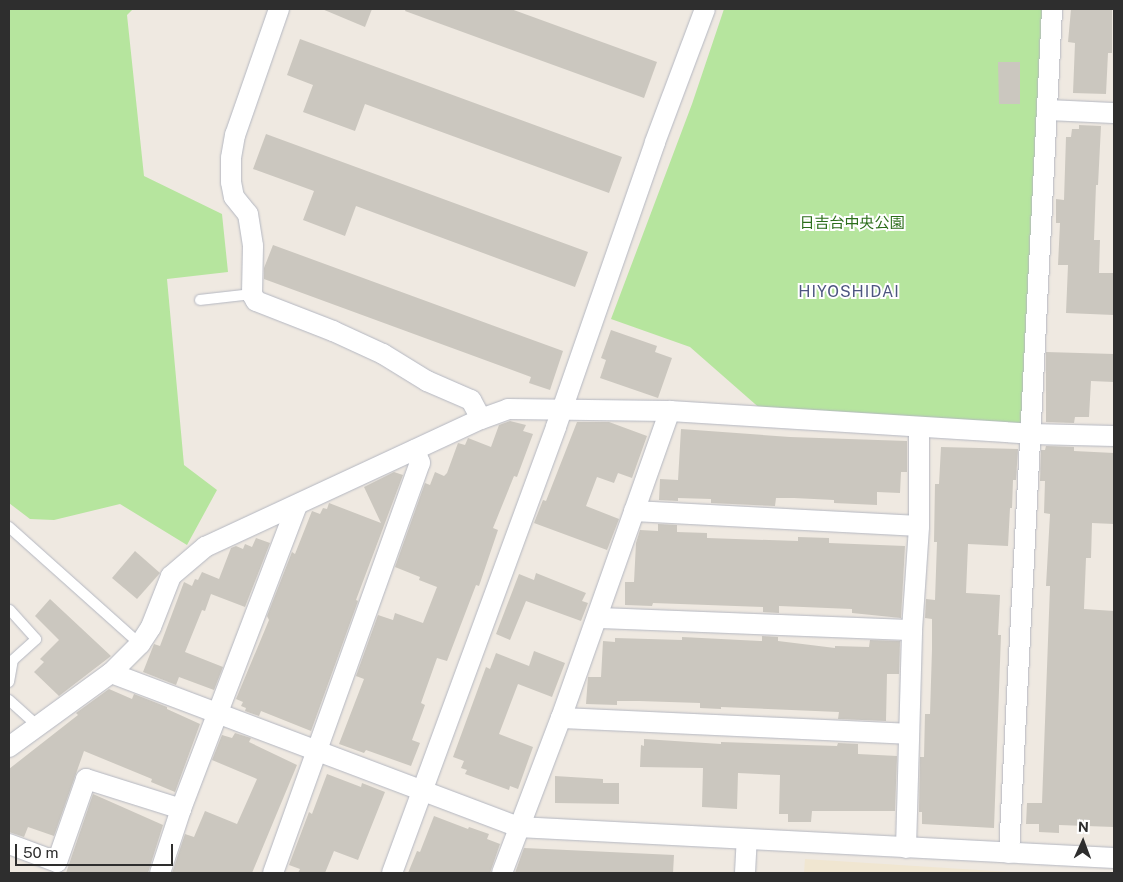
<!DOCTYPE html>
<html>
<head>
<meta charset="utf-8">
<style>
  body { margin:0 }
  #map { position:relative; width:1123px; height:882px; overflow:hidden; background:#efe9e1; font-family:"Public Sans","Noto Sans JP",sans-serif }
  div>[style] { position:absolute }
  .education>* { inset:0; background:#f0e6d1 }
  .green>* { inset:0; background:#b6e59e }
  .building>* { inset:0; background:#cbc7bf }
  .roads { filter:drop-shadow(0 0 1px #b4b7c1) drop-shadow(0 0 1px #b4b7c1) }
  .service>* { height:10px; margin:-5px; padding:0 5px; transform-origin:5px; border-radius:5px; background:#fff }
  .minor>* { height:20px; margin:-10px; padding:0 10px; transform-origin:10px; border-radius:10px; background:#fff }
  span { translate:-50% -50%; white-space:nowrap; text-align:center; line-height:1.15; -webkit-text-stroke:4px #fff; paint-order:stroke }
  .park-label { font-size:15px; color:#2c6e1b }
  .neighbourhood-label { font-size:16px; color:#4d5680; letter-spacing:1px }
  .frame { position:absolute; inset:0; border:10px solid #2e2e2e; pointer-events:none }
  .north { position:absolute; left:1058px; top:817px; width:50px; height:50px; -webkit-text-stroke:4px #fff; paint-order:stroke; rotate:2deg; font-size:14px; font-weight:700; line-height:20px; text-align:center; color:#2e2e2e }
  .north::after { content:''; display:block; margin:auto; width:18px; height:22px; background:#2e2e2e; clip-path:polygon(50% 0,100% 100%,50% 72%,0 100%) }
  .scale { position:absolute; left:15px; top:844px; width:158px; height:22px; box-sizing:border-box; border:2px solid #2e2e2e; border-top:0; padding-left:6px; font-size:15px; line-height:18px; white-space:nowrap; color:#2e2e2e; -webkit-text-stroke:4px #fff; paint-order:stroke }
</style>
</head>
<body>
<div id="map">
  <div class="education">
    <div style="clip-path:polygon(805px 859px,1024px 873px,804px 873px)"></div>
  </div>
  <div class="green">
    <div style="clip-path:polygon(9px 9px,133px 9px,127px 15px,144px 176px,222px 214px,228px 272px,167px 279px,184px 465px,217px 490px,187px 545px,120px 504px,54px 520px,30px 519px,9px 503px)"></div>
    <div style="clip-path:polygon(724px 9px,1052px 9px,1024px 425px,763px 411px,690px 347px,611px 319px,692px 104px)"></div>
  </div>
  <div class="building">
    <div style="clip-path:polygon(322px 9px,372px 9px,365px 27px)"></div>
    <div style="clip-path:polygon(406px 9px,511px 9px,657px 62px,644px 98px,405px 11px)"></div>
    <div style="clip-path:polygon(1071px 9px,1112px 9px,1112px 53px,1108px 53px,1106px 94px,1073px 93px,1075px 43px,1068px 42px)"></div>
    <div style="clip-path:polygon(300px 39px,622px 157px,609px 193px,365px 104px,355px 131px,303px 112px,313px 85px,287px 75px)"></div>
    <div style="clip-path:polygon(998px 62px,1020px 62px,1020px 104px,999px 104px)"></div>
    <div style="clip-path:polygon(1079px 125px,1101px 126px,1098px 185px,1096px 185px,1094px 240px,1100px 240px,1099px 273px,1114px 273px,1114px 315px,1066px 313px,1068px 265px,1058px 265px,1060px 223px,1056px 223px,1056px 199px,1064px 200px,1066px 137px,1071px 137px,1072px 129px,1079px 129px)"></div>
    <div style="clip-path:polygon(266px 134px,588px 252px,575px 287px,356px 206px,345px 236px,303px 220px,314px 191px,253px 169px)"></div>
    <div style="clip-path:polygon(273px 245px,563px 351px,550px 390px,529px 383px,531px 377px,264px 279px,264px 268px)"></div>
    <div style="clip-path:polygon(611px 330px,657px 346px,655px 352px,672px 358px,658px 398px,600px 378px,606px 360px,601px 358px)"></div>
    <div style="clip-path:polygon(1046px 352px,1114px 354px,1114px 382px,1091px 381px,1089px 417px,1075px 417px,1074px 423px,1046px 422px)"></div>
    <div style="clip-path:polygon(510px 421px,526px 425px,523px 431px,533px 434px,517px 477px,514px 476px,493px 528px,498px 530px,479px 586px,476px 585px,447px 661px,437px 658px,421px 703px,425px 705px,412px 740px,420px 743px,411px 766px,366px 750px,364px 753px,339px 744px,364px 679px,356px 676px,378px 615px,393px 620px,395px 613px,423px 623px,437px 587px,419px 580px,420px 577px,395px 567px,425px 483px,430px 485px,435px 472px,444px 476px,447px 473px,458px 443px,465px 445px,468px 438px,491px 447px,499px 425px)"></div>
    <div style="clip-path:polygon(577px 422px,609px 422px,647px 436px,632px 478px,618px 473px,614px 483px,597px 477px,586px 506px,619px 519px,607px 550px,534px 523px,543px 500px,546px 501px)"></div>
    <div style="clip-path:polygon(681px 429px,790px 437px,907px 441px,907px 472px,901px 472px,900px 493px,877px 492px,877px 505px,834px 503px,834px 500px,794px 498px,776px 498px,775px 506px,711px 503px,711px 499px,678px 498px,678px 501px,659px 500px,660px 479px,678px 480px)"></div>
    <div style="clip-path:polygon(1046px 446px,1074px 447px,1074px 451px,1114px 453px,1114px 524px,1092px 523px,1091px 558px,1086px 558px,1084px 609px,1114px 611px,1114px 827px,1059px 825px,1059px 833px,1039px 832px,1039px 824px,1026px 824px,1027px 803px,1042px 803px,1050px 586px,1046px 586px,1050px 514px,1044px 513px,1045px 481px,1040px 481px,1041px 450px,1045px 450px)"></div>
    <div style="clip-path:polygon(941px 447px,1018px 449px,1016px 480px,1013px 480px,1012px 508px,1010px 508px,1008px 546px,968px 544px,966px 593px,1000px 595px,998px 635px,1001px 635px,994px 828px,922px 824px,922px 812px,919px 812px,920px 757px,924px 757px,925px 714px,930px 714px,932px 649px,932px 619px,925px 618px,926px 599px,935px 600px,937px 542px,934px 542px,935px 484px,939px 484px)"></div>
    <div style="clip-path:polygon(394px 472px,403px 475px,356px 600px,358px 601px,311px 731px,261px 711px,259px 716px,245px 711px,246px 708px,241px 706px,243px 702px,236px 699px,269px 620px,267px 616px,292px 552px,295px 554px,312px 511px,320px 514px,323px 508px,327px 509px,329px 503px,381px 523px,364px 487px)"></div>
    <div style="clip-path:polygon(658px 524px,677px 525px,677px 532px,707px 533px,707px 538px,798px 541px,798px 537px,829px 538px,829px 543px,905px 546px,901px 618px,852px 613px,852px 609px,779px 606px,779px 613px,763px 612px,763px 607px,653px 603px,652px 606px,625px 605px,625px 582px,634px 582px,636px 543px,640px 530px,658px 531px)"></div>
    <div style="clip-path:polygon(256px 538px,270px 543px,245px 607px,211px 594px,205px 611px,202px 610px,185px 652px,223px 667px,214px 690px,179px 677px,176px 685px,143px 672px,154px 644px,160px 646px,184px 582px,192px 586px,195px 579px,198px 580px,202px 572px,219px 579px,231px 548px,236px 546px,243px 549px,245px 544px,252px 547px)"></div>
    <div style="clip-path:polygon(135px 551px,160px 573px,137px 599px,112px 578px)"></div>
    <div style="clip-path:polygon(536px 573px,586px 593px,582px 601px,588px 603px,581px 621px,526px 601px,510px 640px,496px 634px,519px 574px,534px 580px)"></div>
    <div style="clip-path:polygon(50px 599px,111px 656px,59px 696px,34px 672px,44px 662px,40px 659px,59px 640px,35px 616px)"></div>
    <div style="clip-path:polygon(762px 636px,778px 637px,778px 641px,835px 648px,835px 646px,869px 647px,870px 640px,900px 641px,899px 674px,887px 674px,886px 721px,838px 719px,839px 712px,721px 707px,721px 709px,700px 708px,700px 703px,639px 701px,617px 701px,617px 705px,586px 704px,588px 677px,601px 677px,603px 641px,615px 642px,615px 638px,682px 640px,682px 637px,760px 641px,762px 641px)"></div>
    <div style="clip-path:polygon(534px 651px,565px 663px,552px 697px,518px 684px,499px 734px,533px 747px,518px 789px,510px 786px,509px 790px,465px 774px,467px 770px,461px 768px,464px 761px,453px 757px,486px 667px,490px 669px,496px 653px,529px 666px)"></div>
    <div style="clip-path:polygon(109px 689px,132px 699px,134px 694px,167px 707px,167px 709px,200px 724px,175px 792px,151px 782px,152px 779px,84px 751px,54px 836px,28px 827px,24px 837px,9px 832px,9px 769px,78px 715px,76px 713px)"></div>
    <div style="clip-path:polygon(235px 733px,251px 738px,249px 742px,297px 765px,252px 873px,172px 873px,185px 834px,194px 837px,205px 811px,237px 824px,257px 779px,212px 760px,222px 735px,232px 738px)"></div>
    <div style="clip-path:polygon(644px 739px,721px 744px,721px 742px,837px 746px,838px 743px,858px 744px,858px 754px,897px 756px,895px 811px,812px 811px,811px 822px,788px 822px,788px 814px,779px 814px,780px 775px,738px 773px,737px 809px,702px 807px,703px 768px,640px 767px,641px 745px,644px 746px)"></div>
    <div style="clip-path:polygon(327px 774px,361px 787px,362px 783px,385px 792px,358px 860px,334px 851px,325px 873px,298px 873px,300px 869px,289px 865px,309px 812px,312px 814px)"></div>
    <div style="clip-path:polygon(555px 776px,603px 779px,603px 783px,619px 783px,619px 804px,555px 803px)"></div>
    <div style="clip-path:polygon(93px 794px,163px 825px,148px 873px,66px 873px)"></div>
    <div style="clip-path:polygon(434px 816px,468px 829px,469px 827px,489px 834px,487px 839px,500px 844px,490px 873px,408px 873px,417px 851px,420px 852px)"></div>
    <div style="clip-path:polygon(524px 848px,674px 855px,673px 873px,515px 873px)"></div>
  </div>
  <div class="roads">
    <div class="service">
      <div style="left:200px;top:300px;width:52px;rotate:-6.6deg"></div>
      <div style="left:9px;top:527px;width:176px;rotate:41.8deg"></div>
      <div style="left:9px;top:682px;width:22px;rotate:-80deg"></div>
      <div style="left:13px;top:660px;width:31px;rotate:-42deg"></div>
      <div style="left:36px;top:639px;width:39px;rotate:-132deg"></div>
      <div style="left:9px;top:700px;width:38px;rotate:42deg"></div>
    </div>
    <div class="minor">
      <div style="left:279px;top:9px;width:133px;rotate:109.2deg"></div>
      <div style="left:235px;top:135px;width:23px;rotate:100deg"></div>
      <div style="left:231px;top:158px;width:24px;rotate:90deg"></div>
      <div style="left:231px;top:182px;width:15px;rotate:79deg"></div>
      <div style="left:234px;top:197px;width:22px;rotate:51deg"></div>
      <div style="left:248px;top:214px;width:32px;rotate:81deg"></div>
      <div style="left:253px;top:246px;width:48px;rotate:91.2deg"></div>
      <div style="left:252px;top:294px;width:8px;rotate:60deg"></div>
      <div style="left:256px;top:301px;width:83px;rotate:21.3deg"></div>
      <div style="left:333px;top:331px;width:55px;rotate:24.7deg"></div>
      <div style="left:383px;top:354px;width:52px;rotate:31.5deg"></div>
      <div style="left:427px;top:381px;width:48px;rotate:23.4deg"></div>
      <div style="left:471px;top:400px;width:21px;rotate:62deg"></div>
      <div style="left:1047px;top:110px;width:67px;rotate:2.6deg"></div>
      <div style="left:634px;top:511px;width:285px;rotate:3deg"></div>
      <div style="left:597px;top:618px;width:315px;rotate:2.2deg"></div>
      <div style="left:111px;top:673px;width:435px;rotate:20.7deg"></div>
      <div style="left:518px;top:827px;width:597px;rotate:2.98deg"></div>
      <div style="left:561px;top:718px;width:347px;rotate:2.6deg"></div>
      <div style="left:9px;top:747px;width:126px;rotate:-36deg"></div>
      <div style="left:111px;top:673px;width:41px;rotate:-45deg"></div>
      <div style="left:140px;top:644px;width:20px;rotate:-57deg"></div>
      <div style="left:151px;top:627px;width:55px;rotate:-68.6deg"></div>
      <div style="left:171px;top:576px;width:45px;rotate:-40.5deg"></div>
      <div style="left:205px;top:547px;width:304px;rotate:-24.9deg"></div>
      <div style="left:481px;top:419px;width:29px;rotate:-20deg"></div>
      <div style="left:508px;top:409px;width:162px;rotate:0.7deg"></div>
      <div style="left:670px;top:411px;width:362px;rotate:3.6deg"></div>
      <div style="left:1031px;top:434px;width:83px;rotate:1.4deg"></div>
      <div style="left:9px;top:844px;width:51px;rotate:20.6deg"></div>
      <div style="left:57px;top:862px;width:88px;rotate:-70.7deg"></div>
      <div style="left:86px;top:779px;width:100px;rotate:17.5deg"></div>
      <div style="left:906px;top:848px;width:218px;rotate:-88.4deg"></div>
      <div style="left:912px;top:630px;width:104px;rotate:-86.1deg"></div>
      <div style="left:919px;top:526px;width:99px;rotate:-90deg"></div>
      <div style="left:1009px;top:853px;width:845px;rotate:-87.08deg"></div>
      <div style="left:160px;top:873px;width:67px;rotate:-71.8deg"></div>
      <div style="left:181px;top:809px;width:325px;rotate:-69.1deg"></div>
      <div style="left:273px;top:873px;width:436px;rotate:-70.3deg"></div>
      <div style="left:420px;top:463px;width:14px;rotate:-111deg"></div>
      <div style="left:392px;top:873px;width:475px;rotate:-69.8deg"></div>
      <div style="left:556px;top:427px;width:302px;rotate:-70.8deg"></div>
      <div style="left:655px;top:142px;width:142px;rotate:-69.4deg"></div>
      <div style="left:502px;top:873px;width:166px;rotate:-69.2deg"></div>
      <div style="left:561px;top:718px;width:326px;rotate:-70.5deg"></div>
      <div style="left:745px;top:873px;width:34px;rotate:-87deg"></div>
    </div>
  </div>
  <div class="park-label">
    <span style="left:852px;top:223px">日吉台中央公園</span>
  </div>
  <div class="neighbourhood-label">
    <span style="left:849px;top:292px">HIYOSHIDAI</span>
  </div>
  <div class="frame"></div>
  <div class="north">N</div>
  <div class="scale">50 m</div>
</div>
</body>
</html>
